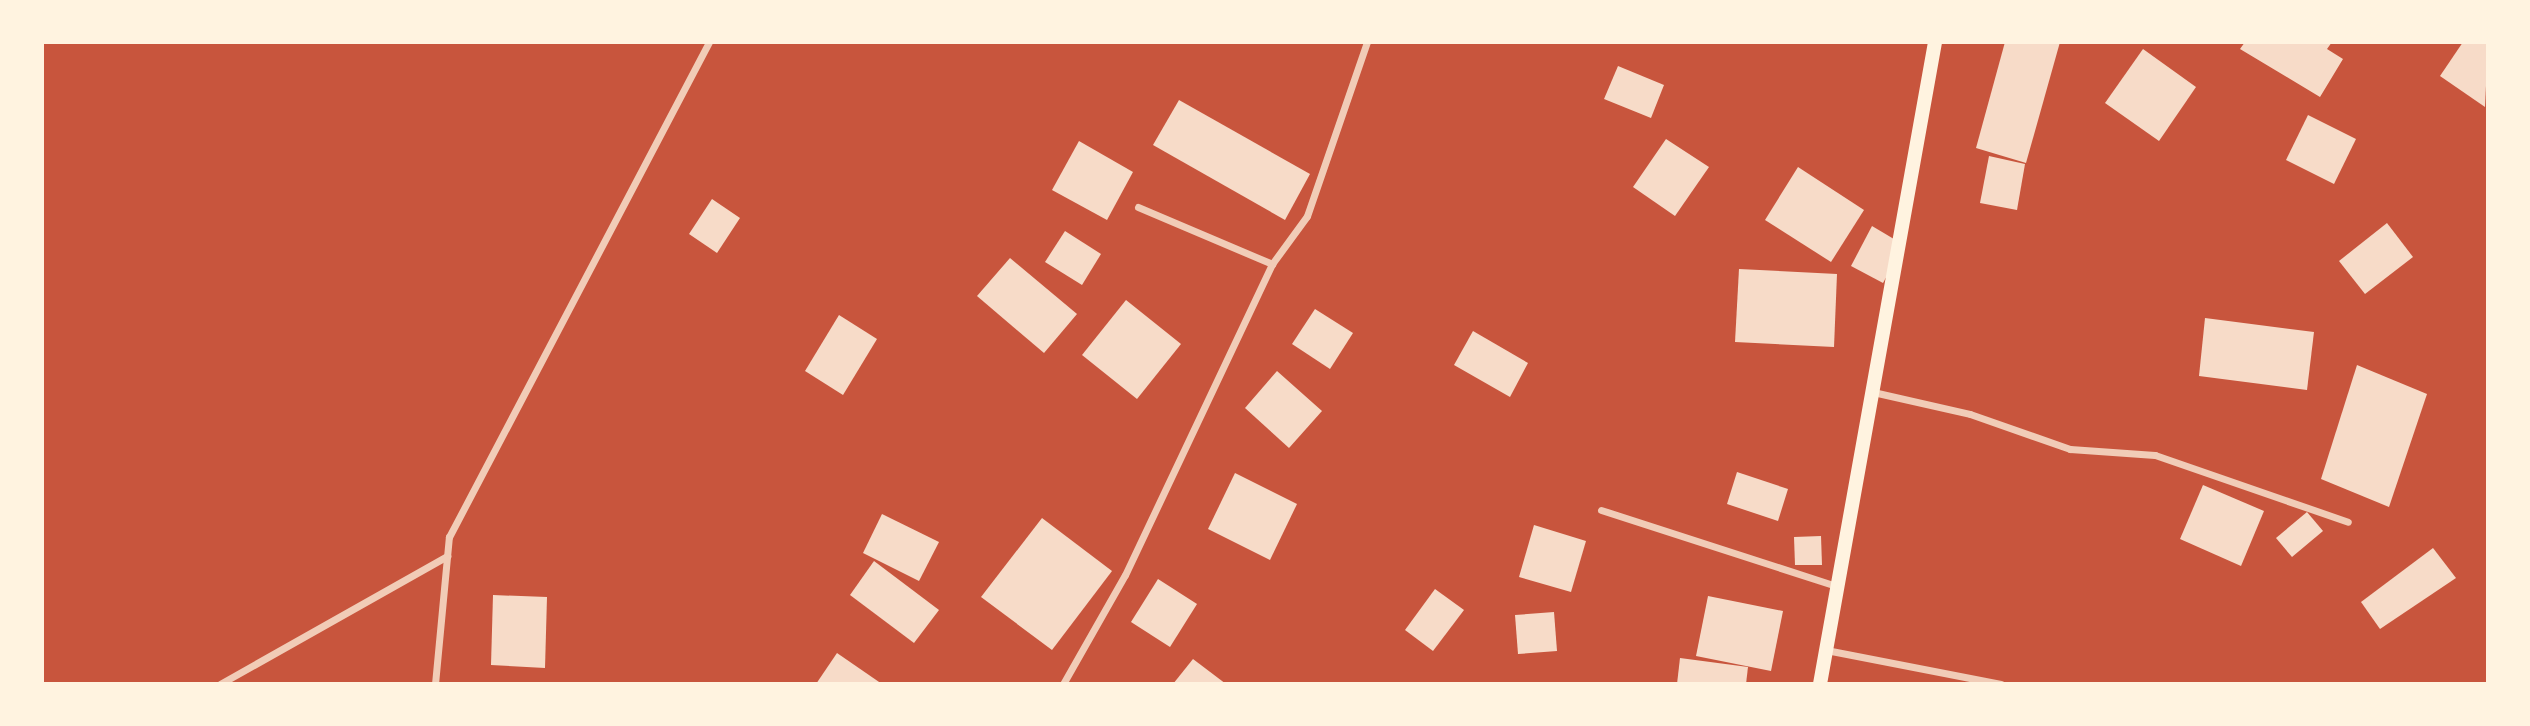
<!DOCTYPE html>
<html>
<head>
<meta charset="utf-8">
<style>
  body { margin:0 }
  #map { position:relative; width:2530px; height:726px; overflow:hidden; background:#c8553d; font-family:"Times New Roman",serif }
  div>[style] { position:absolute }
  .building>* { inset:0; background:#f7dbc8 }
  .minor>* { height:7px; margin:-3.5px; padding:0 3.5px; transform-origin:3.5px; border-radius:3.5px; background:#f1ccb7 }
  .secondary>* { height:14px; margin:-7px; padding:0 7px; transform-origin:7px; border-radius:7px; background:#fff3e0 }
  span { translate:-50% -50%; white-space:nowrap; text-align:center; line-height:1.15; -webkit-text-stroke:7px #fff3e0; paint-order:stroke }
  .frame { position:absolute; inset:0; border:44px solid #fff3e0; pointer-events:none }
</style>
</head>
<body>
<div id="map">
  <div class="building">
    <div style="clip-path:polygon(2005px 42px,2060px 42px,2026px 163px,1976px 148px)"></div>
    <div style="clip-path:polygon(2245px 42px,2332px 42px,2327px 49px,2343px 59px,2320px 97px,2240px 49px)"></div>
    <div style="clip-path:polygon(2463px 42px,2488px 42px,2485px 107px,2440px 76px)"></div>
    <div style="clip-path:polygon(2143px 49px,2196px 87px,2159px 141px,2105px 103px)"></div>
    <div style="clip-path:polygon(1618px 66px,1664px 85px,1651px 118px,1604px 99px)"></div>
    <div style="clip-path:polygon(1179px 100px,1310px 174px,1285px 220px,1153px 145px)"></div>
    <div style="clip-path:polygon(2308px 115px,2356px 139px,2334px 184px,2286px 160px)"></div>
    <div style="clip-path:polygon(1666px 139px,1709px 167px,1675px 216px,1633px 187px)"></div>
    <div style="clip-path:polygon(1079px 141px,1133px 172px,1107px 220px,1052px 190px)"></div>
    <div style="clip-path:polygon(1989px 156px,2025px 164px,2017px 210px,1980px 203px)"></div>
    <div style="clip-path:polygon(1798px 167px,1864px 210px,1831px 262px,1765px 220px)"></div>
    <div style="clip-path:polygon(712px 199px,740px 218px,717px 253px,689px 234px)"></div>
    <div style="clip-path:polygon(2387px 223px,2413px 257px,2365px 294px,2339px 261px)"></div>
    <div style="clip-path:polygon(1872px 226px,1904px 245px,1883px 283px,1851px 266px)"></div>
    <div style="clip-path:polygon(1065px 231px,1101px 254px,1082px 285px,1045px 262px)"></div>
    <div style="clip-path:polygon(1010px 258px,1077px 314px,1044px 353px,977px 296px)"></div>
    <div style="clip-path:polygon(1739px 269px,1837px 274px,1834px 347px,1735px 342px)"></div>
    <div style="clip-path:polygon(1126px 300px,1181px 344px,1137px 399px,1082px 355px)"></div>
    <div style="clip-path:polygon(1315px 309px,1353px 333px,1330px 369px,1292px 344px)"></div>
    <div style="clip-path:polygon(839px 315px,877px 339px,843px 395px,805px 371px)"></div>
    <div style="clip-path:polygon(2205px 318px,2314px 332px,2307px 390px,2199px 376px)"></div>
    <div style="clip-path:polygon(1473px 331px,1528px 363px,1510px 397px,1454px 365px)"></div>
    <div style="clip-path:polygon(2357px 365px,2427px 394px,2389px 507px,2321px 479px)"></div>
    <div style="clip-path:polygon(1277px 371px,1322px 411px,1289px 448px,1245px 408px)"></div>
    <div style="clip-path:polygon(1737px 472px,1788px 489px,1778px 521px,1727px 504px)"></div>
    <div style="clip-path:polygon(1235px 473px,1297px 504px,1270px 560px,1208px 529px)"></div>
    <div style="clip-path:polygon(2203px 485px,2264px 511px,2241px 566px,2180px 539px)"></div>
    <div style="clip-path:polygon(2307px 512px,2323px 531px,2292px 557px,2276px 538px)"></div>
    <div style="clip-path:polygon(882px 514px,939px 542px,919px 581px,863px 553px)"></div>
    <div style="clip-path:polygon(1042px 518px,1112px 571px,1052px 650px,981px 597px)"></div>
    <div style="clip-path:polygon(1534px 525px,1586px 541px,1571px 592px,1519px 577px)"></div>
    <div style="clip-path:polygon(1821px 536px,1822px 565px,1795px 565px,1794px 537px)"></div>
    <div style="clip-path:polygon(2433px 548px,2456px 578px,2380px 629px,2361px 602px)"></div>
    <div style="clip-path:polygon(874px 561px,939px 610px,914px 643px,850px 595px)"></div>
    <div style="clip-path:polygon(1158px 579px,1197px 604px,1170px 647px,1131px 622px)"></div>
    <div style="clip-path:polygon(1435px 589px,1464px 610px,1433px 651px,1405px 630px)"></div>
    <div style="clip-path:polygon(493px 595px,547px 597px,545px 668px,491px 665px)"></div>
    <div style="clip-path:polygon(1708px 596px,1783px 611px,1771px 671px,1696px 656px)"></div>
    <div style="clip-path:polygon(1554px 612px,1557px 651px,1518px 654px,1515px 615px)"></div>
    <div style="clip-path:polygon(837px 653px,882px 684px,816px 684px)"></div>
    <div style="clip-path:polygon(1680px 658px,1748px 667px,1746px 684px,1677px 684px)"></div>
    <div style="clip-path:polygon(1193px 659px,1226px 684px,1173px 684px)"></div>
  </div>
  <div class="minor">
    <div style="left:1138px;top:207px;width:146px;rotate:23deg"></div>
    <div style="left:1873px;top:392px;width:99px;rotate:12.8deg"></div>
    <div style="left:1970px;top:414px;width:106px;rotate:19.3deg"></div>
    <div style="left:2070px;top:449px;width:85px;rotate:4deg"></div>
    <div style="left:2155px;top:455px;width:204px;rotate:19.1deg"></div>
    <div style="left:1601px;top:510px;width:248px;rotate:17.9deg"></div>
    <div style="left:1826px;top:650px;width:178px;rotate:11deg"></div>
    <div style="left:220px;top:684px;width:261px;rotate:-29.4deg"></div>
    <div style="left:435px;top:684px;width:148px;rotate:-84.6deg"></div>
    <div style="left:449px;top:537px;width:559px;rotate:-62.29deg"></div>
    <div style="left:1063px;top:684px;width:125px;rotate:-60.4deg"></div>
    <div style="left:1125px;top:575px;width:344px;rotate:-64.7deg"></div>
    <div style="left:1272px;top:264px;width:59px;rotate:-53.9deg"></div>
    <div style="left:1307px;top:216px;width:184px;rotate:-71deg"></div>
  </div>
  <div class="secondary">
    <div style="left:1820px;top:684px;width:652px;rotate:-79.84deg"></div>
  </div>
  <div class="frame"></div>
</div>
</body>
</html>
